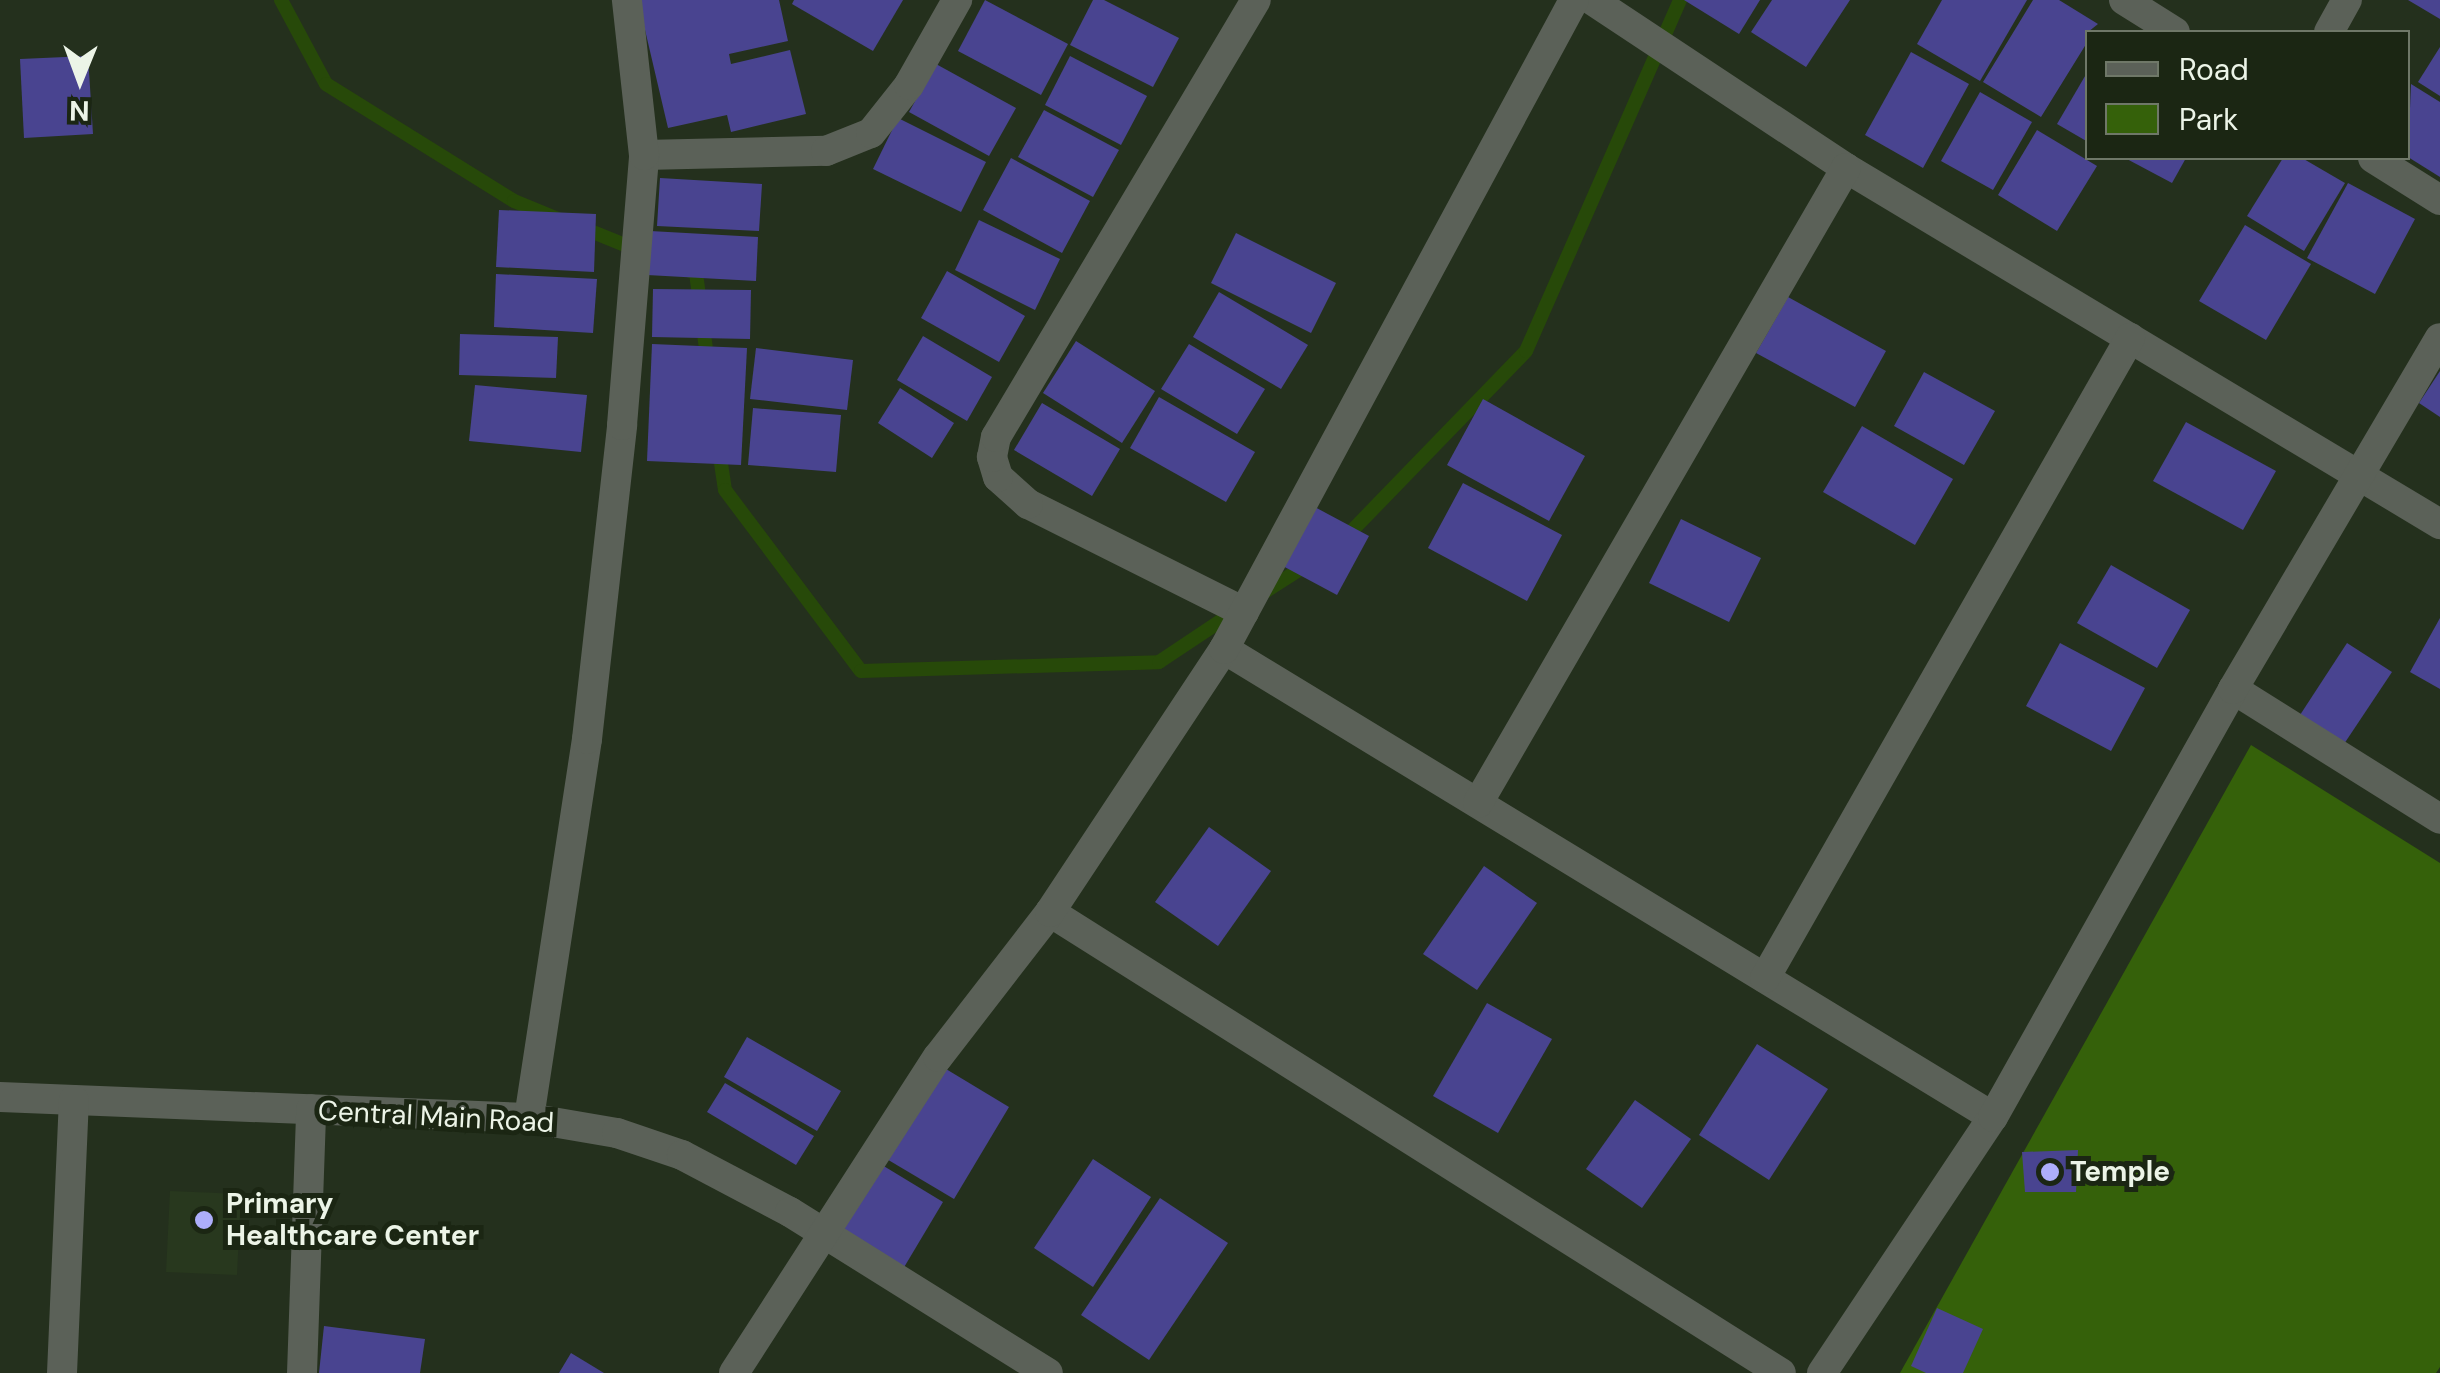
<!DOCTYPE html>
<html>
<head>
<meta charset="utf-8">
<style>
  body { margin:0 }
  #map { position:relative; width:2440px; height:1373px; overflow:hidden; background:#24301d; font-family:"DM Sans",sans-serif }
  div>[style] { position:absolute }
  .built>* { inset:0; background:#28381e }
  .green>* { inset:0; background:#35610a }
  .stream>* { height:14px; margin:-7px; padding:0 7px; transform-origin:7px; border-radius:7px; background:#274909 }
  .building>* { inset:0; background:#494490 }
  .street>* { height:30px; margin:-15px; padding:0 15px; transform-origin:15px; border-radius:15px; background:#5b6158 }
  .dots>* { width:28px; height:28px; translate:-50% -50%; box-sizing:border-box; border:5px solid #1b2613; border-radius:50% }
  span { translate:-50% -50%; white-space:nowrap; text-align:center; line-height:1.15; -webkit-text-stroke:10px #1b2613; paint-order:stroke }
  .street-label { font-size:28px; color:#ecf4e7 }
  .poi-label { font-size:28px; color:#ecf4e7; font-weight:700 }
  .left { translate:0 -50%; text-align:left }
  .legend { position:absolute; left:2085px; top:30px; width:325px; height:130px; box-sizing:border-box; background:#1b2613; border:2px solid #6f7868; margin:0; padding:12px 18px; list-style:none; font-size:30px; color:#ecf4e7 }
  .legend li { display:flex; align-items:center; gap:20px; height:50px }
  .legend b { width:50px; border:2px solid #6f7868 }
  .north { position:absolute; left:30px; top:30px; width:100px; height:100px; -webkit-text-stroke:8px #1b2613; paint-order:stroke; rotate:181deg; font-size:28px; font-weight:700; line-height:40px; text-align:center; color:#ecf4e7 }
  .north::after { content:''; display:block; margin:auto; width:35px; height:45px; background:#ecf4e7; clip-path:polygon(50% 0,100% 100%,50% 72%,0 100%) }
</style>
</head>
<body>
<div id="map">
  <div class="built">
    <div style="clip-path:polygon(170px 1191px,241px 1194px,237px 1275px,166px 1272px)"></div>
  </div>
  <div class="green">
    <div style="clip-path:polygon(2251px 745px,2440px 863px,2440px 1367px,2436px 1373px,1900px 1373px)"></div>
  </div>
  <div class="stream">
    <div style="left:281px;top:0;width:95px;rotate:61.8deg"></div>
    <div style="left:326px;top:84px;width:221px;rotate:31.9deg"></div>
    <div style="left:514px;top:201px;width:48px;rotate:22.2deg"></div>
    <div style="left:578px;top:226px;width:64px;rotate:22.1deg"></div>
    <div style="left:685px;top:269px;width:12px;rotate:20deg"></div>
    <div style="left:696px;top:273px;width:92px;rotate:82.5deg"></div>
    <div style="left:719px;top:450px;width:40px;rotate:81.5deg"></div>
    <div style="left:725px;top:490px;width:226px;rotate:53.1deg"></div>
    <div style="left:861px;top:671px;width:298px;rotate:-1.7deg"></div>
    <div style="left:1159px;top:662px;width:94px;rotate:-33.7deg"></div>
    <div style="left:1342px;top:541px;width:264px;rotate:-45.9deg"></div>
    <div style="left:1526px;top:351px;width:383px;rotate:-66.3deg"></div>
    <div style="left:1263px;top:593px;width:54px;rotate:-32.8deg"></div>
  </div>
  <div class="building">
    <div style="clip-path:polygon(638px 0,779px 0,788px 41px,729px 54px,731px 64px,790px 50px,806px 114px,731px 132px,727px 115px,668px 128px)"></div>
    <div style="clip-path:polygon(794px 0,903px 0,873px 51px,792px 4px)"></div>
    <div style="clip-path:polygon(985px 0,1068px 44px,1041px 95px,958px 51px)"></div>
    <div style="clip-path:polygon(1093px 0,1104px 0,1179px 38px,1153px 87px,1070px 45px)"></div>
    <div style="clip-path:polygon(1684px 0,1760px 0,1739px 34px)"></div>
    <div style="clip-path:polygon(1772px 0,1850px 0,1806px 67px,1751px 32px)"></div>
    <div style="clip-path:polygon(1942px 0,2027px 0,1980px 81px,1917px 44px)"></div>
    <div style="clip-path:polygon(2033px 0,2059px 0,2098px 24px,2088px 32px,2088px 41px,2041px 117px,1983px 82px)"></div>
    <div style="clip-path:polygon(2408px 0,2440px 0,2440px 19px)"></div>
    <div style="clip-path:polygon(2440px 47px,2440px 96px,2418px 82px)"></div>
    <div style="clip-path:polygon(1911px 52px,1969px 84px,1923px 168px,1865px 135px)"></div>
    <div style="clip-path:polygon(88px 56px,93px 134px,24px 138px,20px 59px)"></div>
    <div style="clip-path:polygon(1070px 56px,1147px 96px,1121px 145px,1045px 105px)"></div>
    <div style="clip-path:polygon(936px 64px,1016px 108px,989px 156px,909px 112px)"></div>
    <div style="clip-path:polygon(2088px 71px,2088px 142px,2057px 124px)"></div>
    <div style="clip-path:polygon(2411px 84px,2440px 102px,2440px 177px,2408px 157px)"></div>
    <div style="clip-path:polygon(1980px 92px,2032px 122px,1993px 190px,1941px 161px)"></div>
    <div style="clip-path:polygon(1044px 110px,1119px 150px,1093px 197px,1018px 157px)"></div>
    <div style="clip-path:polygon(898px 118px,986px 162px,961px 212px,873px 169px)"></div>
    <div style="clip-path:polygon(2037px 130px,2097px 166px,2057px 231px,1998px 195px)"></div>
    <div style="clip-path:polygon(1011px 158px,1090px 201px,1062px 253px,983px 210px)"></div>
    <div style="clip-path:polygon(2125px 158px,2186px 158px,2172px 183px)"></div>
    <div style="clip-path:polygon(2283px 158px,2302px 158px,2345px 183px,2304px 251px,2247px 216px)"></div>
    <div style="clip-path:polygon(660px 178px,762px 184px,759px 231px,657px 226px)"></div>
    <div style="clip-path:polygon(2348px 183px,2415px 219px,2375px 294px,2307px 258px)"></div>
    <div style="clip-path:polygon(499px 210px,596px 214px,594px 272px,496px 267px)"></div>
    <div style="clip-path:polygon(979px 220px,1060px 259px,1035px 310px,955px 270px)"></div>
    <div style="clip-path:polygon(2245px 225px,2311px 264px,2266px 340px,2199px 301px)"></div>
    <div style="clip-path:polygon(650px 231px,758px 237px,756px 281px,647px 275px)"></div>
    <div style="clip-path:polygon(1236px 233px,1336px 283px,1311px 333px,1211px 283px)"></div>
    <div style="clip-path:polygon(947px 271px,1025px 316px,999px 362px,921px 318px)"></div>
    <div style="clip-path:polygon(496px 274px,597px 279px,593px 333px,494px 327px)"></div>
    <div style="clip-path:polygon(653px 289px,751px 290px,750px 339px,652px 337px)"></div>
    <div style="clip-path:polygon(1219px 292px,1308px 345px,1281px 389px,1193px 337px)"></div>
    <div style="clip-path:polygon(1788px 297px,1886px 351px,1855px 407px,1756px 353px)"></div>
    <div style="clip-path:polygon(460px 334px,558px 337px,556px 378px,459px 375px)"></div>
    <div style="clip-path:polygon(923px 336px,992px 377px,967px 421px,897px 380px)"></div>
    <div style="clip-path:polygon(1076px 341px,1155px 391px,1122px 443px,1043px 393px)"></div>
    <div style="clip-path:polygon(652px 344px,747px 348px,741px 465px,647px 461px)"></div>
    <div style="clip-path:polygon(1189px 344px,1265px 389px,1237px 434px,1161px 389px)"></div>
    <div style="clip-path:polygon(756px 348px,853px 360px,847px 410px,750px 399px)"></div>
    <div style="clip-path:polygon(2440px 371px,2440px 417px,2419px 403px)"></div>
    <div style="clip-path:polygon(1924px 372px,1995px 411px,1964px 465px,1894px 426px)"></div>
    <div style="clip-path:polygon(475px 385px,587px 395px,581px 452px,469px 441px)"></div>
    <div style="clip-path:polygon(900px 388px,954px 423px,932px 458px,878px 423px)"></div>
    <div style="clip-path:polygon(1159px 397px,1255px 452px,1226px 502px,1130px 448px)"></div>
    <div style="clip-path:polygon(1483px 399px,1585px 456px,1549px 521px,1447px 465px)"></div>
    <div style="clip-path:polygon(1042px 403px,1120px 449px,1092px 496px,1014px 450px)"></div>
    <div style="clip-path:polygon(753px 408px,841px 415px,836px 472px,748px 465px)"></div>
    <div style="clip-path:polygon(2186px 422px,2276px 471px,2243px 530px,2153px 481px)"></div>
    <div style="clip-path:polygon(1862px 426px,1953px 479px,1915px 545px,1823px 492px)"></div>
    <div style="clip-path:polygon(1463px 483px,1562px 535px,1527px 601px,1428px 548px)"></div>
    <div style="clip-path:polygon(1311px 505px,1369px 536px,1337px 595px,1279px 564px)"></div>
    <div style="clip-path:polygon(1681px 519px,1761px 558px,1729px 622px,1649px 583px)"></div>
    <div style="clip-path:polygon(2111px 565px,2190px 610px,2157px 668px,2077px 623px)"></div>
    <div style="clip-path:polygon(2440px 618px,2440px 689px,2410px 672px)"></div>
    <div style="clip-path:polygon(2060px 643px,2145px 688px,2111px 751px,2026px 706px)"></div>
    <div style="clip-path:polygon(2347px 643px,2392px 672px,2344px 744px,2300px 715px)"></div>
    <div style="clip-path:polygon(1209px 827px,1271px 871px,1218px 946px,1155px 902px)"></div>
    <div style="clip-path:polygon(1484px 866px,1537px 903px,1477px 990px,1423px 954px)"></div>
    <div style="clip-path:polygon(1487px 1003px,1552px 1039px,1498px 1133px,1433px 1096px)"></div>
    <div style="clip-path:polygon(747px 1037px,841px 1091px,817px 1131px,724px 1077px)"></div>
    <div style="clip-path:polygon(1757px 1044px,1828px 1089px,1769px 1180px,1699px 1135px)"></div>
    <div style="clip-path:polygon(941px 1066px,1009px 1107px,954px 1199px,885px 1158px)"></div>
    <div style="clip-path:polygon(725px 1083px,814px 1136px,796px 1165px,707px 1112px)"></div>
    <div style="clip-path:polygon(1635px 1100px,1691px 1139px,1642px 1208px,1586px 1169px)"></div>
    <div style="clip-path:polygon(2078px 1150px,2076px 1192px,2025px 1192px,2022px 1152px)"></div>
    <div style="clip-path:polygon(1093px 1159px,1151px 1197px,1093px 1287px,1034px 1248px)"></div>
    <div style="clip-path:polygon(882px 1165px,943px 1202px,903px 1269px,842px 1232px)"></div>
    <div style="clip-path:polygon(1160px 1198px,1228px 1243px,1149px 1360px,1081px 1315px)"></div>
    <div style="clip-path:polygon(1937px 1308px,1983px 1329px,1963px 1373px,1926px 1373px,1911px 1366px)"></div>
    <div style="clip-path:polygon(324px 1326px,425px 1339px,420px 1373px,319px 1373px)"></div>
    <div style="clip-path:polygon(571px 1353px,604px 1373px,559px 1373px)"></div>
  </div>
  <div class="street">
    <div style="left:1592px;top:0;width:305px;rotate:33.5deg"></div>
    <div style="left:1846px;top:168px;width:693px;rotate:30.94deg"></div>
    <div style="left:2124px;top:0;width:60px;rotate:32.1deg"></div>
    <div style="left:2329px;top:32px;width:37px;rotate:-61deg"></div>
    <div style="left:644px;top:155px;width:182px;rotate:-1.3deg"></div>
    <div style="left:826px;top:151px;width:48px;rotate:-21.8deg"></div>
    <div style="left:871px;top:133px;width:61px;rotate:-51.6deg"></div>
    <div style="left:909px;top:85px;width:98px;rotate:-60.5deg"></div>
    <div style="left:2373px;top:158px;width:79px;rotate:32.1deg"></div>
    <div style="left:1244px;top:612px;width:241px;rotate:-153.4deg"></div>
    <div style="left:1028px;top:504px;width:40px;rotate:-138deg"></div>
    <div style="left:998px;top:477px;width:21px;rotate:-107deg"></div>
    <div style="left:992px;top:457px;width:20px;rotate:-79deg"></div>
    <div style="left:996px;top:437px;width:508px;rotate:-59.25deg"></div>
    <div style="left:1224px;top:649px;width:900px;rotate:31.32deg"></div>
    <div style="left:2233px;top:689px;width:244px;rotate:32.1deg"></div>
    <div style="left:1478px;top:803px;width:734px;rotate:-59.91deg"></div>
    <div style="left:1050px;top:912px;width:864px;rotate:32.24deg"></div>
    <div style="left:1765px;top:978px;width:737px;rotate:-60.3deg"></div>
    <div style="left:0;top:1097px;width:529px;rotate:2.27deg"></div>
    <div style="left:529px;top:1118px;width:89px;rotate:9.7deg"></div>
    <div style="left:617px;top:1133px;width:69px;rotate:18.7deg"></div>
    <div style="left:682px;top:1155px;width:122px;rotate:27.8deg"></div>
    <div style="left:790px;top:1212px;width:304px;rotate:32deg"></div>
    <div style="left:529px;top:1118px;width:383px;rotate:-81.3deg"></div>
    <div style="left:587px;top:739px;width:316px;rotate:-83.6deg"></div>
    <div style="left:622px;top:425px;width:271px;rotate:-85.3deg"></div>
    <div style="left:644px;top:155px;width:156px;rotate:-96.3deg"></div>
    <div style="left:62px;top:1373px;width:273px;rotate:-87.5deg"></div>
    <div style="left:302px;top:1373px;width:264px;rotate:-88deg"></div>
    <div style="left:734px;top:1373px;width:376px;rotate:-57.2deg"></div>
    <div style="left:938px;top:1057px;width:183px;rotate:-52.3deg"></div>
    <div style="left:1050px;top:912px;width:315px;rotate:-56.5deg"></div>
    <div style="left:1224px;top:649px;width:737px;rotate:-61.66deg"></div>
    <div style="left:1822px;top:1373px;width:308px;rotate:-56.3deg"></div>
    <div style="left:1993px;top:1117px;width:491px;rotate:-60.7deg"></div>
    <div style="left:2233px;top:689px;width:407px;rotate:-59.5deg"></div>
  </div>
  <div class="dots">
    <div style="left:2050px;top:1172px;background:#adaefb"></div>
    <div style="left:204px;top:1220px;background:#adaefb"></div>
  </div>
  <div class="street-label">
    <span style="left:436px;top:1117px;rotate:3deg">Central Main Road</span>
  </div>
  <div class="poi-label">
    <span class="left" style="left:2070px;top:1172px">Temple</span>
    <span class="left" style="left:226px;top:1220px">Primary<br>Healthcare Center</span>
  </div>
  <ul class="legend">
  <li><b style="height:12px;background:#5b6158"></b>Road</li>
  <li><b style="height:28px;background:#35610a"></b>Park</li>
  </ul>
  <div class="north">N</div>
</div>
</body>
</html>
